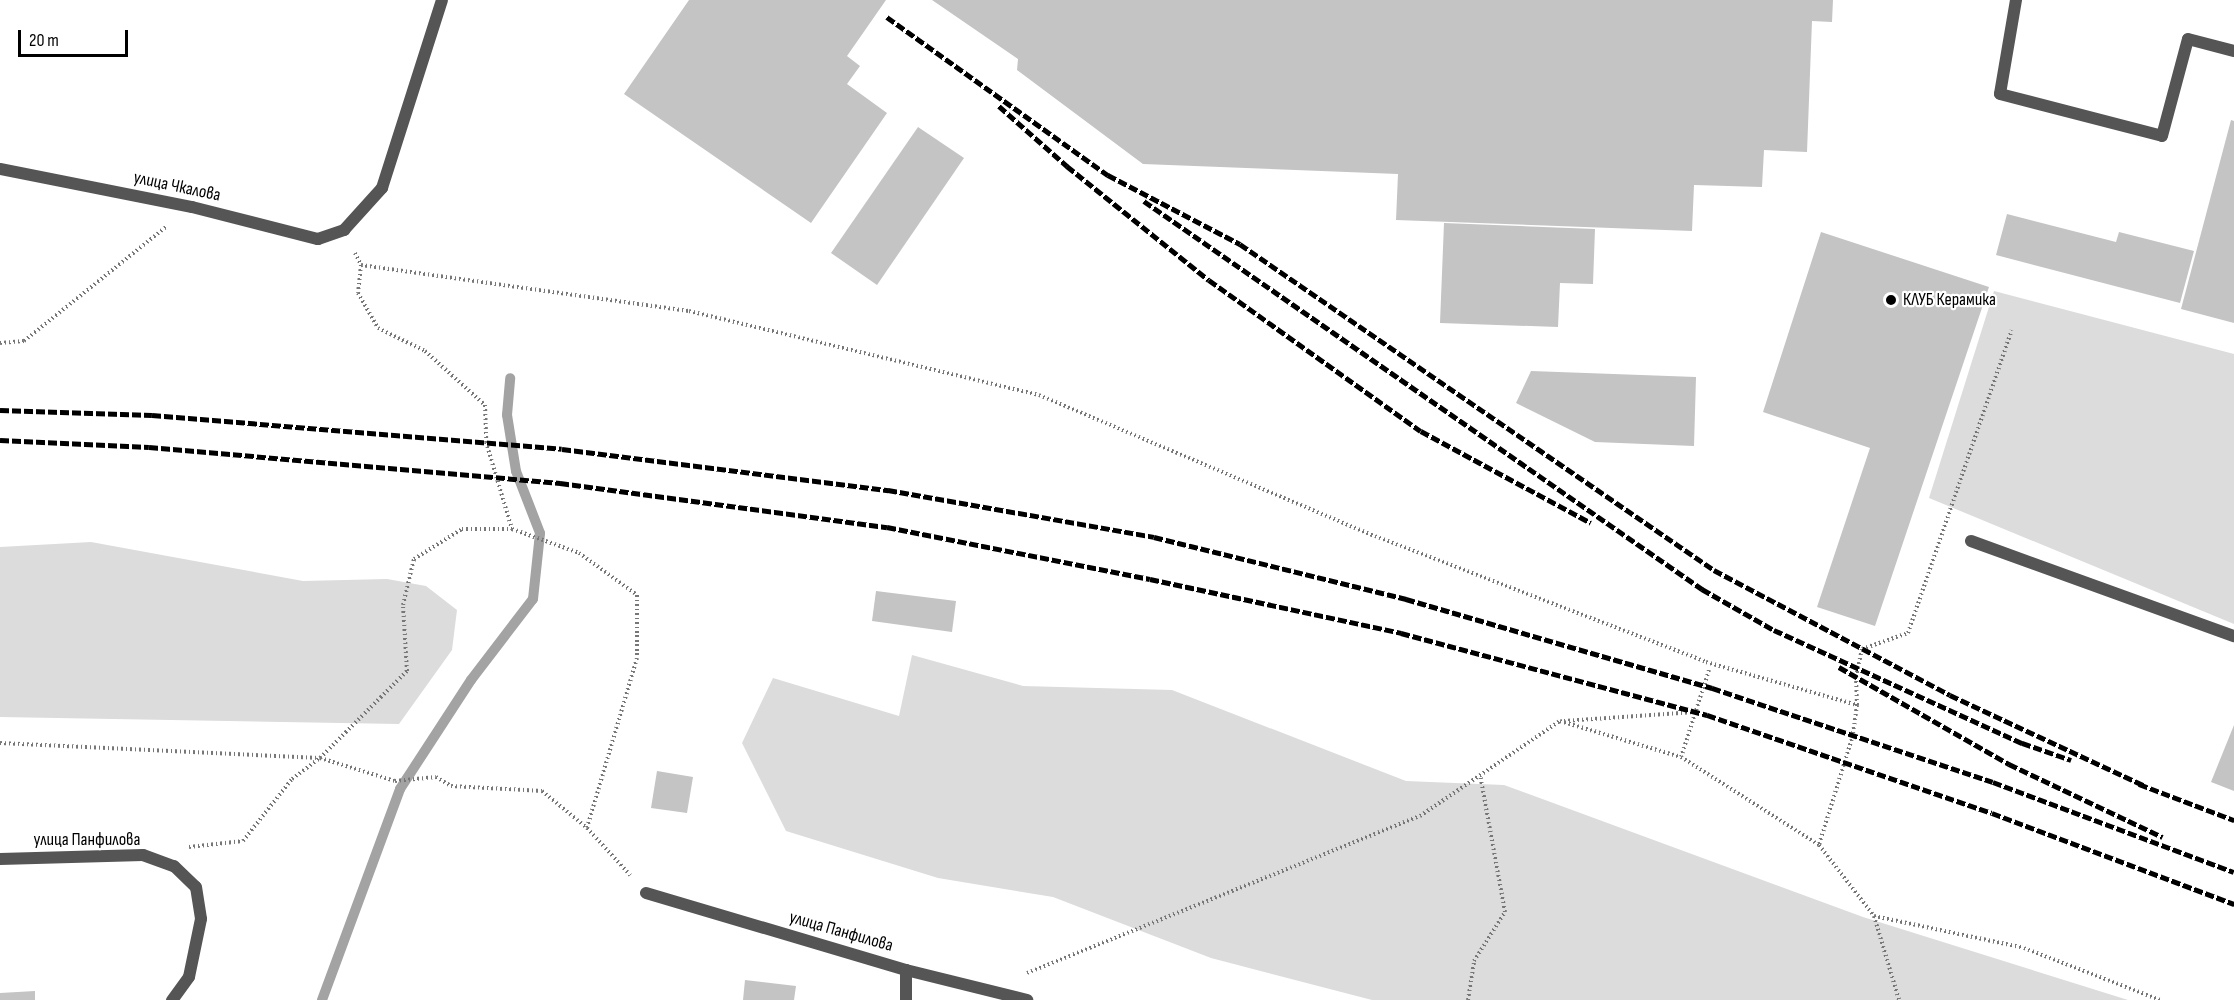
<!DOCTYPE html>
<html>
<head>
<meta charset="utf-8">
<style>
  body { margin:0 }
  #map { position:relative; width:2234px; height:1000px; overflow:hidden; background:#fff; font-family:"Sofia Sans Condensed",sans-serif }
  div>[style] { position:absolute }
  .green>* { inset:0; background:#dcdcdc }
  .stream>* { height:10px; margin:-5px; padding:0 5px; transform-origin:5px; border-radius:5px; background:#a3a3a3 }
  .building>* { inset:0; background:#c4c4c4 }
  .path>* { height:4px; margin-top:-2px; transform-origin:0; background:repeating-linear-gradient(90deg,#777 0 1.5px,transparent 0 4.5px) }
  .lane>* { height:12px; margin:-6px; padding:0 6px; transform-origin:6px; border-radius:6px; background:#555 }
  .street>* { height:12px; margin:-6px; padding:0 6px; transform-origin:6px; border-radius:6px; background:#555 }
  .rail>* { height:4.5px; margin-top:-2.25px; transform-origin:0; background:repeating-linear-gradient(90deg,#000 0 9px,transparent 0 12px) }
  .dots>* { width:16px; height:16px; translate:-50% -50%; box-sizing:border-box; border:3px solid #fff; border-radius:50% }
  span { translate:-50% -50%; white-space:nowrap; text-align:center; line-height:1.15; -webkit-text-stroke:4.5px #fff; paint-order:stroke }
  .street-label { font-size:18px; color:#000 }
  .poi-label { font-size:18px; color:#000 }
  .left { translate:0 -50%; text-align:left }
  .scale { position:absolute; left:18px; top:30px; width:110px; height:27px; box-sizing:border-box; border:3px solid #000; border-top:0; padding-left:8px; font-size:18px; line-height:21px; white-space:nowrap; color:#000; -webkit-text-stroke:4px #fff; paint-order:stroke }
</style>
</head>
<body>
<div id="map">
  <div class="green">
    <div style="clip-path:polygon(1994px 291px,2234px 354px,2234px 624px,1929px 498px)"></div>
    <div style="clip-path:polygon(91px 542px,303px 581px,387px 579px,426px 586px,457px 610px,452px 650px,399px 724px,0 717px,0 547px)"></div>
    <div style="clip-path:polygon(912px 655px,1023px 686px,1172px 690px,1406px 781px,1504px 785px,1863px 917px,2128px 1000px,1372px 1000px,1211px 958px,1053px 897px,938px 878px,786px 831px,742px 743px,773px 678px,899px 716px)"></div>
  </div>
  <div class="stream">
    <div style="left:322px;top:1000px;width:225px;rotate:-69.7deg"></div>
    <div style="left:400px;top:789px;width:130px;rotate:-56.9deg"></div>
    <div style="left:471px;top:680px;width:102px;rotate:-52.6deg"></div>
    <div style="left:533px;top:599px;width:66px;rotate:-83.9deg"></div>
    <div style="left:540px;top:533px;width:66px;rotate:-111.2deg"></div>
    <div style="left:516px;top:471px;width:57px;rotate:-99.1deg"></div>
    <div style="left:507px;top:415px;width:37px;rotate:-85deg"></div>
  </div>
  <div class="building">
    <div style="clip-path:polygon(689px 0,886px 0,847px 56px,860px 66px,847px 84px,887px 113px,811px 223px,624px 94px)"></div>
    <div style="clip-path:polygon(932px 0,1833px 0,1832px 22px,1812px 21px,1807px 152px,1764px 150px,1762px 187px,1694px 185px,1692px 231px,1396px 220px,1398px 174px,1143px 164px,1017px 70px,1018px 59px)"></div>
    <div style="clip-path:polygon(2231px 120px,2234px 121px,2234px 323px,2181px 309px)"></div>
    <div style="clip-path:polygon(918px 127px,964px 158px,877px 285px,831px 253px)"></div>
    <div style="clip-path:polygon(2007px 214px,2116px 242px,2119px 232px,2194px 251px,2180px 303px,1996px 255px)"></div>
    <div style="clip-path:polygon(1444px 223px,1595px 229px,1593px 284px,1560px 283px,1558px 327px,1440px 323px)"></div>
    <div style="clip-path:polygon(1821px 232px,1989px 287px,1875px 626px,1817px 607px,1870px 448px,1763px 412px)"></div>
    <div style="clip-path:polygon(1531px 371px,1696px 377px,1694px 446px,1595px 442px,1516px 403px)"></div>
    <div style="clip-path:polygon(876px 591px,956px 601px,952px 632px,872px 621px)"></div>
    <div style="clip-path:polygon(2234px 725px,2234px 791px,2211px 782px)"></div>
    <div style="clip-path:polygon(657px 771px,693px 777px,687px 813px,651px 808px)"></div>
    <div style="clip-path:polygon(745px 980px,796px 986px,794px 1000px,743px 1000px)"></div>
    <div style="clip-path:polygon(35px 991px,35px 1000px,0 1000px,0 993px)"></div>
  </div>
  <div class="path">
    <div style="left:355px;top:253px;width:13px;rotate:63deg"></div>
    <div style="left:361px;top:265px;width:331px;rotate:8deg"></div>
    <div style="left:689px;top:311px;width:360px;rotate:13.5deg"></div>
    <div style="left:1039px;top:395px;width:364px;rotate:22.8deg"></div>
    <div style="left:1375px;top:536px;width:354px;rotate:20.8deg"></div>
    <div style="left:1706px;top:662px;width:157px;rotate:15.9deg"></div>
    <div style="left:1857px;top:705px;width:28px;rotate:-92deg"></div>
    <div style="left:1856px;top:677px;width:29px;rotate:-78deg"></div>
    <div style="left:1862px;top:649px;width:49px;rotate:-19.2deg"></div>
    <div style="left:1908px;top:633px;width:320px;rotate:-71.1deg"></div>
    <div style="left:361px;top:265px;width:28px;rotate:96deg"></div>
    <div style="left:358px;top:293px;width:40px;rotate:60.3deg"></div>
    <div style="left:378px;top:328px;width:52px;rotate:26.1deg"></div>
    <div style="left:425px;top:351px;width:81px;rotate:42deg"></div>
    <div style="left:485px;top:405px;width:37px;rotate:88deg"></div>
    <div style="left:486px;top:442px;width:91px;rotate:73.4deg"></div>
    <div style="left:0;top:343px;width:24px;rotate:-5deg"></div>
    <div style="left:24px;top:341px;width:182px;rotate:-38.8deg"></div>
    <div style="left:1709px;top:670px;width:91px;rotate:107.8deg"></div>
    <div style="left:1681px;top:757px;width:164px;rotate:32.5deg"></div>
    <div style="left:1857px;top:705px;width:30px;rotate:98deg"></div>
    <div style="left:1853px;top:735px;width:115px;rotate:107.2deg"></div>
    <div style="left:1819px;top:845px;width:90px;rotate:52.2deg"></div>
    <div style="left:1874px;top:916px;width:88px;rotate:73.4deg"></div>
    <div style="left:1564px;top:721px;width:131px;rotate:-3.9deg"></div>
    <div style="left:0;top:743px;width:320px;rotate:2.7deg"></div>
    <div style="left:320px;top:758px;width:78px;rotate:17deg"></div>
    <div style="left:395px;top:781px;width:41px;rotate:-5.6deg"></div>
    <div style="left:436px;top:777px;width:17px;rotate:31deg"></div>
    <div style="left:451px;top:786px;width:91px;rotate:3.1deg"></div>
    <div style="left:542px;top:791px;width:58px;rotate:39.4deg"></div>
    <div style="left:587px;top:828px;width:64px;rotate:47.5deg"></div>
    <div style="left:189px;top:847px;width:54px;rotate:-6.3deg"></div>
    <div style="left:243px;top:841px;width:79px;rotate:-51.7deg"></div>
    <div style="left:292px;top:779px;width:35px;rotate:-37deg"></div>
    <div style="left:320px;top:758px;width:123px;rotate:-45deg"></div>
    <div style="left:407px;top:671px;width:66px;rotate:-93.5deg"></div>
    <div style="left:403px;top:605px;width:47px;rotate:-76.6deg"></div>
    <div style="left:414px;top:559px;width:57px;rotate:-32deg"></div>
    <div style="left:462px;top:529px;width:50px"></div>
    <div style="left:512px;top:529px;width:71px;rotate:19.7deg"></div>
    <div style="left:579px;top:553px;width:72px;rotate:35.9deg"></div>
    <div style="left:637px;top:595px;width:63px;rotate:90deg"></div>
    <div style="left:637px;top:658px;width:177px;rotate:106.4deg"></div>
    <div style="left:1874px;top:916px;width:153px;rotate:12deg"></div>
    <div style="left:2024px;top:948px;width:146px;rotate:20.9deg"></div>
    <div style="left:1027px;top:973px;width:423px;rotate:-21.8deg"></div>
    <div style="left:1420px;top:816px;width:169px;rotate:-34.2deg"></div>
    <div style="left:1560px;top:721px;width:126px;rotate:16.6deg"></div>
    <div style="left:1468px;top:1000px;width:39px;rotate:-81deg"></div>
    <div style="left:1474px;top:961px;width:58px;rotate:-57.7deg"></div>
    <div style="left:1505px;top:912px;width:139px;rotate:-100.3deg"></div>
  </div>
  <div class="lane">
    <div style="left:2016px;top:0;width:95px;rotate:99.7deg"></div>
    <div style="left:2000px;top:94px;width:167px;rotate:14.5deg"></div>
    <div style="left:2162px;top:136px;width:100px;rotate:-75deg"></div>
    <div style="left:2188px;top:39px;width:48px;rotate:14.6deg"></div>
    <div style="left:1971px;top:541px;width:280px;rotate:19.9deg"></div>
  </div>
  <div class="street">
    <div style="left:0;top:169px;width:196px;rotate:11.2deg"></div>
    <div style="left:192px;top:207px;width:130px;rotate:14.3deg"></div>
    <div style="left:318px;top:239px;width:28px;rotate:-19deg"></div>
    <div style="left:344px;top:230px;width:57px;rotate:-47.9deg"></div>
    <div style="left:382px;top:188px;width:197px;rotate:-72.3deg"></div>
    <div style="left:0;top:859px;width:143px;rotate:-1.6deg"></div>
    <div style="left:143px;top:855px;width:33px;rotate:20deg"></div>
    <div style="left:174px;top:866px;width:30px;rotate:44deg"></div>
    <div style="left:196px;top:887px;width:32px;rotate:81deg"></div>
    <div style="left:201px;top:919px;width:59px;rotate:101.7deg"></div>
    <div style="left:189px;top:977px;width:29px;rotate:126deg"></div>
    <div style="left:646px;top:893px;width:271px;rotate:16.5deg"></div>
    <div style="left:906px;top:970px;width:125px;rotate:13.9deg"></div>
    <div style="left:906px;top:1000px;width:30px;rotate:-90deg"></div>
  </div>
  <div class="rail">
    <div style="left:887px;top:17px;width:272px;rotate:35.6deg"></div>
    <div style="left:1108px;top:175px;width:149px;rotate:27.6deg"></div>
    <div style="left:1240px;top:244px;width:575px;rotate:34.52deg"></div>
    <div style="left:1714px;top:570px;width:267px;rotate:27.9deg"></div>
    <div style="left:1950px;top:695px;width:215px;rotate:25deg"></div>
    <div style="left:999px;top:106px;width:91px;rotate:41.4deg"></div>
    <div style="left:1067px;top:166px;width:182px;rotate:38.8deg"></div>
    <div style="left:1209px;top:280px;width:260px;rotate:35.5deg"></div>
    <div style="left:1421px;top:431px;width:193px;rotate:28.4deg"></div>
    <div style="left:1144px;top:201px;width:680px;rotate:34.81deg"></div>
    <div style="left:1702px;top:589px;width:83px;rotate:29.7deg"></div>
    <div style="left:1774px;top:630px;width:273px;rotate:24.5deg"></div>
    <div style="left:2022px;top:743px;width:52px;rotate:19.1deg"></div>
    <div style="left:0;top:410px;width:152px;rotate:1.9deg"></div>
    <div style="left:152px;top:415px;width:411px;rotate:4.7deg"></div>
    <div style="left:562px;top:449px;width:329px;rotate:7.2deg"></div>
    <div style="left:888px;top:490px;width:270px;rotate:10deg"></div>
    <div style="left:1154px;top:537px;width:260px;rotate:13.8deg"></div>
    <div style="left:1406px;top:599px;width:319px;rotate:16.2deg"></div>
    <div style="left:1712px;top:688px;width:296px;rotate:18.5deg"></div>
    <div style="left:1993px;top:782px;width:257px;rotate:20.5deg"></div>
    <div style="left:0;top:440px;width:149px;rotate:2.7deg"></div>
    <div style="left:149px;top:447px;width:413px;rotate:5deg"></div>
    <div style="left:560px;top:483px;width:330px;rotate:7.7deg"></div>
    <div style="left:887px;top:527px;width:268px;rotate:11.2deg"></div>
    <div style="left:1150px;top:579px;width:257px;rotate:12.1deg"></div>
    <div style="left:1401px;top:633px;width:317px;rotate:15deg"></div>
    <div style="left:1707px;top:715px;width:301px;rotate:19deg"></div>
    <div style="left:1992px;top:813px;width:259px;rotate:20.6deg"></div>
    <div style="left:1839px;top:667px;width:196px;rotate:29.7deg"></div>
    <div style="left:2009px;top:764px;width:170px;rotate:25.4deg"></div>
    <div style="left:2139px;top:784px;width:102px;rotate:20.8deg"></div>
  </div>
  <div class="dots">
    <div style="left:1891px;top:300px;background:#000"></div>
  </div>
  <div class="street-label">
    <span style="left:177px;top:187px;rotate:12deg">улица Чкалова</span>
    <span style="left:87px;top:840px">улица Панфилова</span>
    <span style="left:841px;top:932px;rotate:16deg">улица Панфилова</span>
  </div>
  <div class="poi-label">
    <span class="left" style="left:1903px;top:300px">КЛУБ Керамика</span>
  </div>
  <div class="scale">20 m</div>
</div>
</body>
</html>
